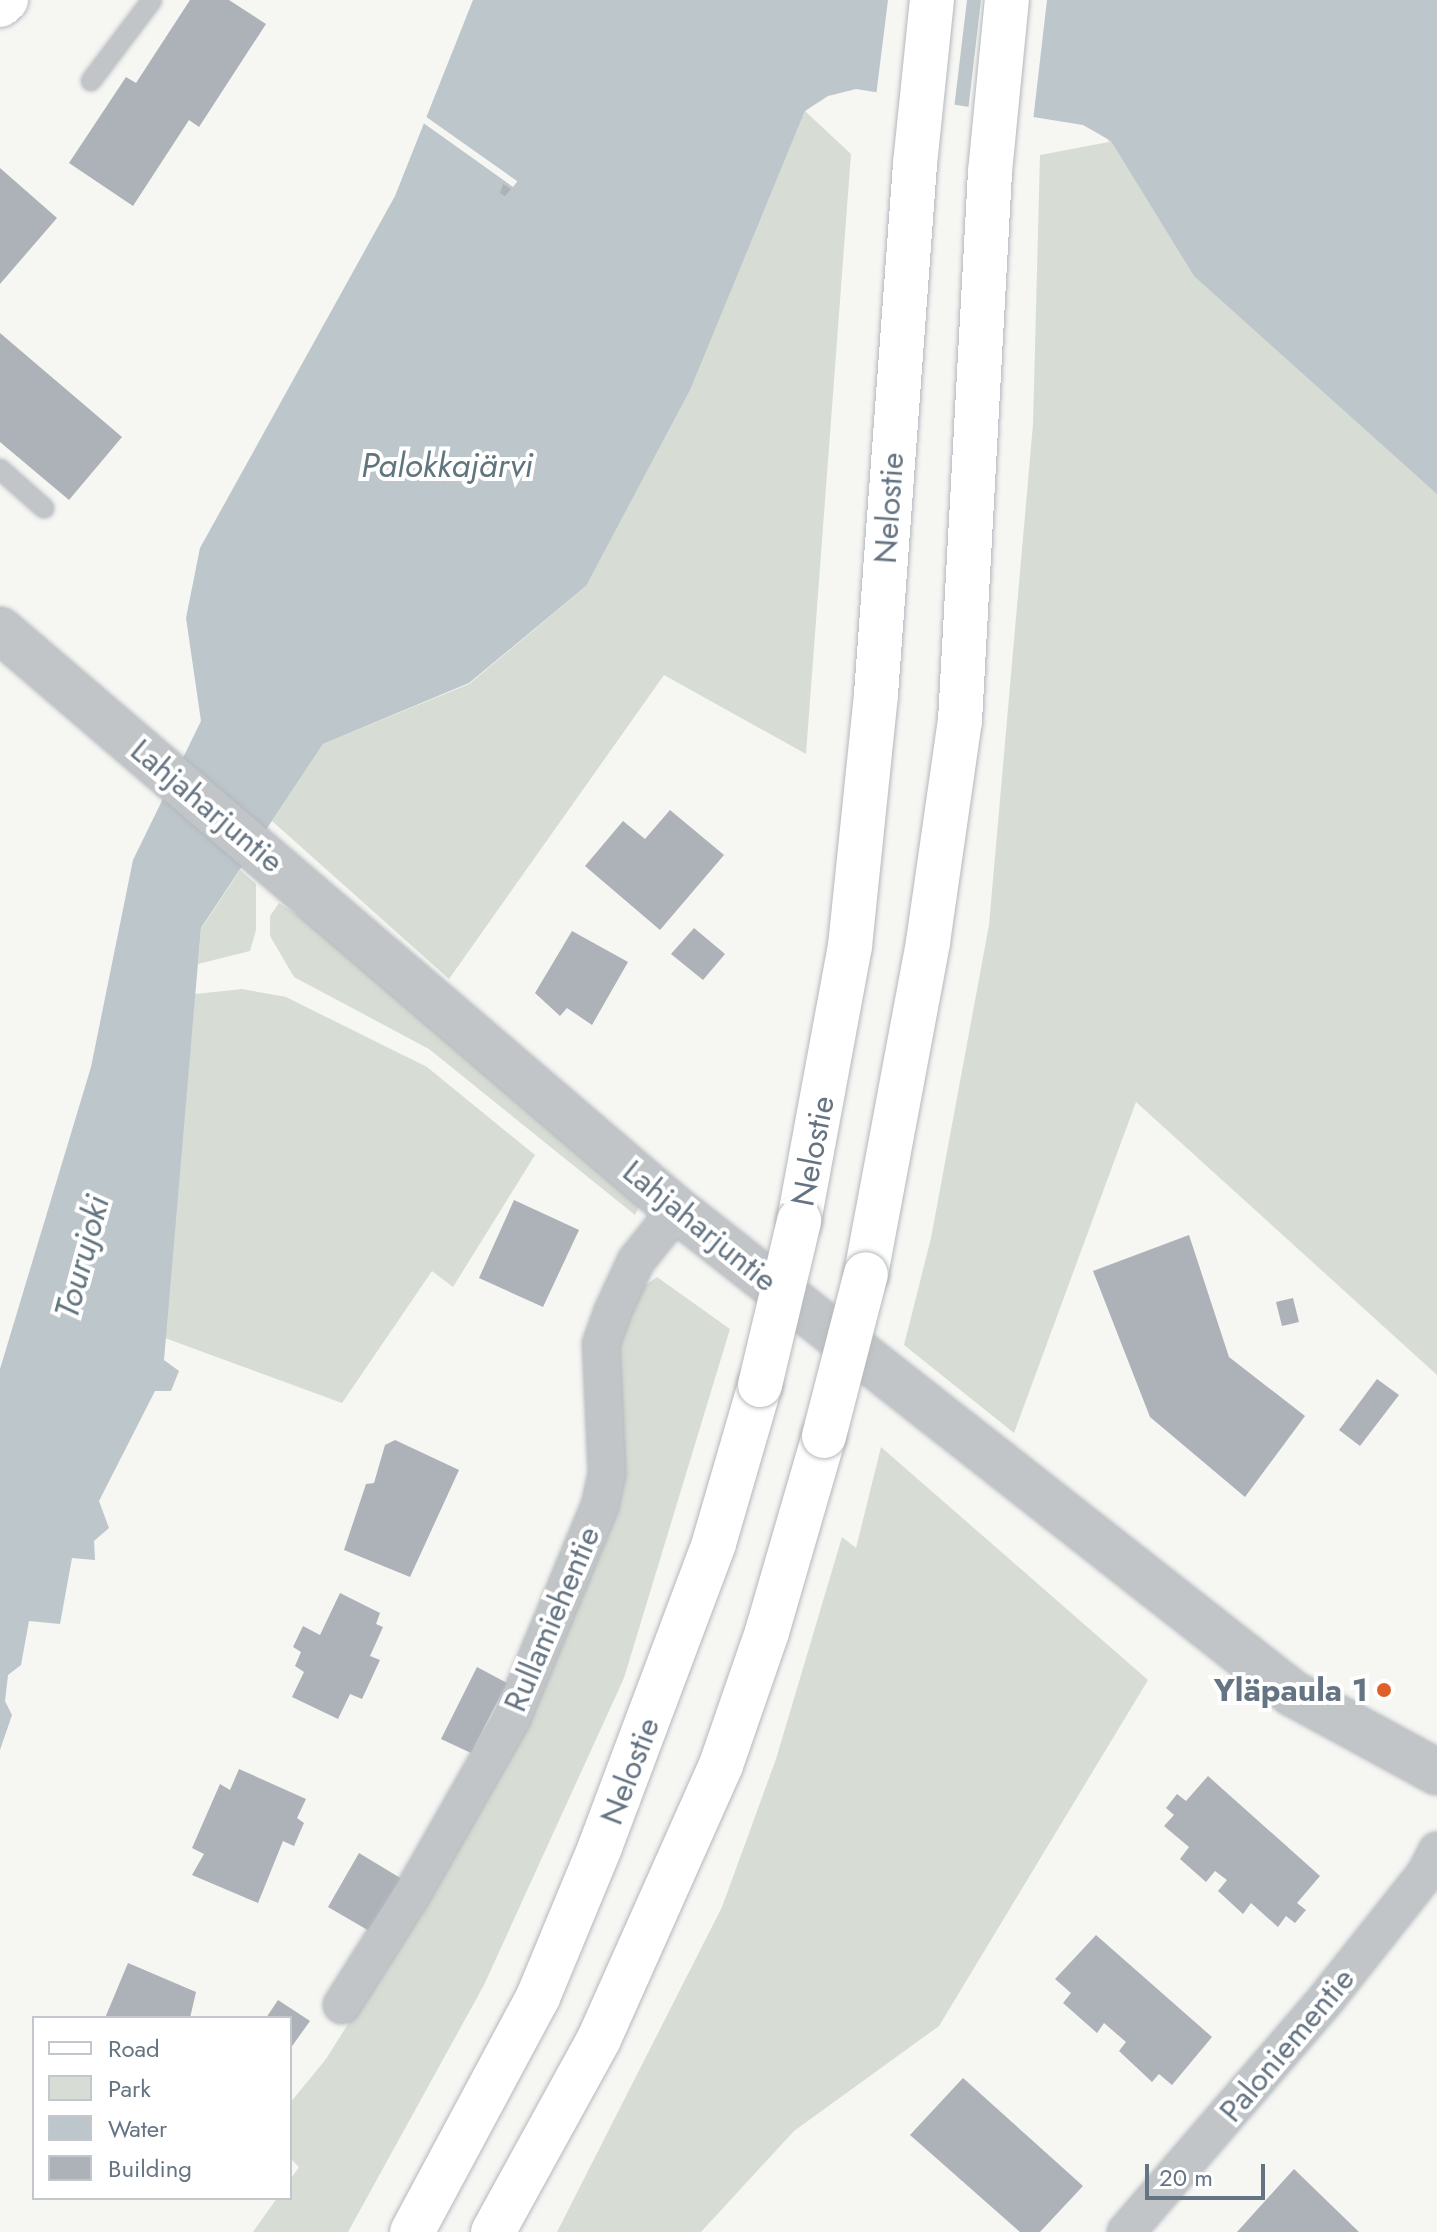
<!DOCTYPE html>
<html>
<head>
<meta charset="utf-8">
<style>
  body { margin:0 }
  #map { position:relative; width:1437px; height:2232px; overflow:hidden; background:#f6f6f3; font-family:Jost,sans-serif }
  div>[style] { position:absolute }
  .green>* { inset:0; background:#d7ddd4 }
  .water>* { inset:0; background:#bcc6cb }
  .pier>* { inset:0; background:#f6f6f3 }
  .building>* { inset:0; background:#acb2b8 }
  .roads { filter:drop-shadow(0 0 2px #b3b8bd) drop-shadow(0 0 2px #b3b8bd) }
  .service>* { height:18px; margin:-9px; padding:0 9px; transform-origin:9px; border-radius:9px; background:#c1c5c8 }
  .minor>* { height:36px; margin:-18px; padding:0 18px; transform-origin:18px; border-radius:18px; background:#c1c5c8 }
  .tertiary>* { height:44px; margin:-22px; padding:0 22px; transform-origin:22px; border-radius:22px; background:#c1c5c8 }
  .secondary>* { height:44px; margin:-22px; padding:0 22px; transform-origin:22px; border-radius:22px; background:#fff }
  .trunk>* { height:44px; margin:-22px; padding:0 22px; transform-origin:22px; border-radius:22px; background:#fff }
  .bridges { filter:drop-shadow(0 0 2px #b6b9bc) drop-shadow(0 0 2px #b6b9bc) }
  .trunk-bridge>* { height:44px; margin:-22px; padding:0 22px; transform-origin:22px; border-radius:22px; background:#fff }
  .dots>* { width:22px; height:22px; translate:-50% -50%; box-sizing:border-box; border:4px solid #fff; border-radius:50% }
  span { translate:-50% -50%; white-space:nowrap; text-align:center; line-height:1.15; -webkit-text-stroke:8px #fff; paint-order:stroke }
  .street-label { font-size:32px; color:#657483 }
  .poi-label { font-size:32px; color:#657483; font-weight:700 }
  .right { translate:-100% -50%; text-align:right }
  .water-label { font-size:34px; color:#61757f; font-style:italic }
  .legend { position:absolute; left:32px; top:2016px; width:260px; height:184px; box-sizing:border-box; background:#fff; border:2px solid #c1c7cd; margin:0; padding:10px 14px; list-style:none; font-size:24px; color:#657483 }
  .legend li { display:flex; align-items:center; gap:16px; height:40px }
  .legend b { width:40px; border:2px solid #c1c7cd }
  .scale { position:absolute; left:1145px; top:2164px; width:120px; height:36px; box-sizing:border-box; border:4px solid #657483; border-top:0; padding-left:10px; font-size:24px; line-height:28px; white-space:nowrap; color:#657483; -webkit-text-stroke:6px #fff; paint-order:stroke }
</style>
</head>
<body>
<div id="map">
  <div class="green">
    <div style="clip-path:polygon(1437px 77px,1437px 1375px,1136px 1102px,1014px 1433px,904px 1345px,931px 1238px,989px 925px,1033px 424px,1040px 155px,1109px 142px,1105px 134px)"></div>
    <div style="clip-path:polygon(805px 111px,851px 154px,806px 754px,664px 675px,449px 979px,272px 821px,323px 744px,469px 684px,585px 587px,688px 393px)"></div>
    <div style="clip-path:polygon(240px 870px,256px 884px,256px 930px,250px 951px,198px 964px,201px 929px)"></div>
    <div style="clip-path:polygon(279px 903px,317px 928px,626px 1187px,639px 1207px,635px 1215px,429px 1049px,294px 977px,270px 936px,270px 916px)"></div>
    <div style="clip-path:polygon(242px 989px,286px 997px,427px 1067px,535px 1155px,453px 1287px,432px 1271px,342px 1403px,165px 1338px,195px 994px)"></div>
    <div style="clip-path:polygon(657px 1277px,730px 1329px,624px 1678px,484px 1985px,348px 2232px,253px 2232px,277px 2198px,290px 2198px,290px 2180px,299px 2167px,290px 2158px,290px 2103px,326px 2059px,375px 1981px,541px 1696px,608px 1386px,634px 1293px)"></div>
    <div style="clip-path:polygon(881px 1447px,1148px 1680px,939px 2026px,794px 2131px,701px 2232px,557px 2232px,722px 1907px,776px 1759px,842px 1537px,856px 1548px)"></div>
  </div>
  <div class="water">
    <div style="clip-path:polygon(473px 0,1437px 0,1437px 494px,1194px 276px,1111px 141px,1083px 125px,856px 89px,828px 96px,805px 111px,690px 390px,586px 586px,469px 683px,323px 744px,201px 928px,164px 1360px,179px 1371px,171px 1391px,155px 1391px,99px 1501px,109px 1528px,94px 1541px,95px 1560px,72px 1558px,60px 1624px,29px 1621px,21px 1665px,8px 1675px,5px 1701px,12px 1715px,0 1750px,0 1369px,91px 1067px,133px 860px,201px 721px,186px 618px,200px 548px,395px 196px)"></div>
  </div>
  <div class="pier">
    <div style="clip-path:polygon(888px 0,967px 0,954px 109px,876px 96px)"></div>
    <div style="clip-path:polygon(981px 0,1047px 0,1033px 121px,968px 111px)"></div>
    <div style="clip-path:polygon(425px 116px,517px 181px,517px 182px,513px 187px,422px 122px)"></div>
  </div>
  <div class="building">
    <div style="clip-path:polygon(190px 0,229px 0,266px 24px,199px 127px,189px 120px,133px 206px,69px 163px,126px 77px,136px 83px)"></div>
    <div style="clip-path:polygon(0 168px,57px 218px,0 284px)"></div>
    <div style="clip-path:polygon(503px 184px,511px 189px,505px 196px,500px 193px)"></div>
    <div style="clip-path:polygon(0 333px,122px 437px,69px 500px,0 442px)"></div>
    <div style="clip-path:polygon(670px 810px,724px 855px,660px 930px,585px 866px,623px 821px,645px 839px)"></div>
    <div style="clip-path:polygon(694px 928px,725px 954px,703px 980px,671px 954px)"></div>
    <div style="clip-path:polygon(572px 931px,628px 962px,592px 1025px,567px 1008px,560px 1016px,535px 993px)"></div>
    <div style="clip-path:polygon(514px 1200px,579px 1230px,543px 1307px,479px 1278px)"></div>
    <div style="clip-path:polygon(1189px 1235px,1229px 1357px,1305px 1416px,1245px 1497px,1150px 1417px,1093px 1271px)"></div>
    <div style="clip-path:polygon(1293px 1298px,1299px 1322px,1282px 1326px,1276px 1302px)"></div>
    <div style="clip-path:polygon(1377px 1379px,1399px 1395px,1360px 1446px,1339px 1430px)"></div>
    <div style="clip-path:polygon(395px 1440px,459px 1470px,410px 1577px,344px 1550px,366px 1484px,374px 1483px,385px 1445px)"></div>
    <div style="clip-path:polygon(340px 1593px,380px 1613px,376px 1624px,383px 1627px,370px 1656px,380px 1660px,362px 1699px,350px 1694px,338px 1719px,292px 1697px,304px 1672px,295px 1666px,301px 1652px,293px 1647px,303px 1626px,320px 1635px)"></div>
    <div style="clip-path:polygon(477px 1667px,507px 1683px,471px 1753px,441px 1739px)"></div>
    <div style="clip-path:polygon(239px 1769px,306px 1799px,297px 1818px,304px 1823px,294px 1846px,283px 1841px,258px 1903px,192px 1875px,204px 1854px,192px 1848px,220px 1784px,230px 1790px)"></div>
    <div style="clip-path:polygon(1208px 1776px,1320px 1876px,1297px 1903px,1306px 1910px,1295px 1923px,1286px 1916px,1278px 1927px,1251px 1903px,1243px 1914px,1218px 1891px,1227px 1880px,1215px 1871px,1206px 1882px,1180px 1859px,1189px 1847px,1164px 1826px,1174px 1815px,1166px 1808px,1177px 1794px,1186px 1801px)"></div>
    <div style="clip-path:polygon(359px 1853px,402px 1879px,371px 1932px,328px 1907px)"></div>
    <div style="clip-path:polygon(1096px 1935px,1212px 2037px,1172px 2085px,1159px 2074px,1152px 2082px,1119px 2051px,1126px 2042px,1104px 2023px,1097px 2033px,1063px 2003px,1071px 1993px,1055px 1979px)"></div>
    <div style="clip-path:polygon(128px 1963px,196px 1992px,190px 2018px,105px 2018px)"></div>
    <div style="clip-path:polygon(278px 2000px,310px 2021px,290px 2049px,290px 2018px,266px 2018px)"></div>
    <div style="clip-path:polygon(963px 2078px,1083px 2186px,1040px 2232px,1020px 2232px,910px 2135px)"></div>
    <div style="clip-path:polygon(1294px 2169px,1359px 2232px,1237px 2232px)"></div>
  </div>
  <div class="roads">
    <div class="service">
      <div style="left:91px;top:81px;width:101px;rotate:-53deg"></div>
      <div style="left:0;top:469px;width:59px;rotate:41.6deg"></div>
    </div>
    <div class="minor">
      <div style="left:342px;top:2005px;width:129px;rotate:-57.7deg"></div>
      <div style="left:411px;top:1896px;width:205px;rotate:-60.4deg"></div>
      <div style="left:512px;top:1718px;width:230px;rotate:-67.5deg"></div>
      <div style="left:600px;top:1506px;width:33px;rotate:-78deg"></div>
      <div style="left:607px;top:1474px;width:130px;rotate:-92.6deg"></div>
      <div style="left:601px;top:1344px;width:33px;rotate:-70deg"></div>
      <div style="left:612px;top:1313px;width:57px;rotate:-65.2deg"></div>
      <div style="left:636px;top:1261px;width:65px;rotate:-51.2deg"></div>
      <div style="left:1126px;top:2232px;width:308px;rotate:-49.3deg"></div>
      <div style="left:1327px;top:1998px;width:159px;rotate:-51.6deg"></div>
      <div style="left:1426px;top:1873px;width:25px;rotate:-63deg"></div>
    </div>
    <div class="tertiary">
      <div style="left:0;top:630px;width:891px;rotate:40.59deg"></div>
      <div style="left:677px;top:1210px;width:782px;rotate:38.14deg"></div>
      <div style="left:1292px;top:1693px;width:165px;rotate:28.6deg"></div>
    </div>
    <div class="secondary">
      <div style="left:0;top:5px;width:8px;rotate:-40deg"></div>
    </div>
    <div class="trunk">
      <div style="left:799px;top:1221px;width:280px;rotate:-79.5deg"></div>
      <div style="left:850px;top:946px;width:253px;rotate:-84.1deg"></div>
      <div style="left:876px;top:694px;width:531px;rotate:-85.79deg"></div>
      <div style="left:915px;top:164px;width:165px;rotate:-84.1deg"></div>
      <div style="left:866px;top:1274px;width:338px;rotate:-79.4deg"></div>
      <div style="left:928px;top:942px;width:223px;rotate:-81.8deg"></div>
      <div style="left:960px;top:721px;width:550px;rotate:-86.87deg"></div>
      <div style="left:990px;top:172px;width:173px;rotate:-84.4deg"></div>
      <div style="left:412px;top:2232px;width:267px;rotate:-61.8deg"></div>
      <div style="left:538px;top:1997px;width:162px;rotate:-67.5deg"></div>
      <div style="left:600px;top:1847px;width:325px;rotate:-69.4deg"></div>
      <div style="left:714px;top:1543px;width:165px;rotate:-73.8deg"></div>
      <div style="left:493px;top:2232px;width:220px;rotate:-61.2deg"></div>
      <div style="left:599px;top:2039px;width:300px;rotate:-66deg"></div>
      <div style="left:721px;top:1765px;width:141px;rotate:-70.9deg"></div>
      <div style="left:767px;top:1632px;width:204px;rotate:-73.8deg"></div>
    </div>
  </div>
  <div class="bridges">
    <div class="trunk-bridge">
      <div style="left:760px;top:1385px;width:169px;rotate:-76.6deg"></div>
      <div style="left:824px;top:1436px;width:167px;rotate:-75.5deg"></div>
    </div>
  </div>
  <div class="dots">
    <div style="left:1384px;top:1690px;background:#e06029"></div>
  </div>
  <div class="street-label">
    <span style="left:889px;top:508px;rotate:-86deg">Nelostie</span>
    <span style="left:207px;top:806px;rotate:40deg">Lahjaharjuntie</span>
    <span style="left:813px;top:1151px;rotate:-79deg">Nelostie</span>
    <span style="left:700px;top:1226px;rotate:39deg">Lahjaharjuntie</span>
    <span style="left:552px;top:1619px;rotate:-67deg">Rullamiehentie</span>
    <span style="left:630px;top:1771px;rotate:-69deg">Nelostie</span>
    <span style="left:1287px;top:2045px;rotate:-50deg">Paloniementie</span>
  </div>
  <div class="poi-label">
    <span class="right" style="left:1368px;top:1690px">Yläpaula 1</span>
  </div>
  <div class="water-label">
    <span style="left:447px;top:466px">Palokkajärvi</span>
    <span style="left:82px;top:1257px;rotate:-75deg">Tourujoki</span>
  </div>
  <ul class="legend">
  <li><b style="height:10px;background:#fff"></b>Road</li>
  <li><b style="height:22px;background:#d7ddd4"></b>Park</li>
  <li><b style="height:22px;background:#bcc6cb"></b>Water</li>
  <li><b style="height:22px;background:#acb2b8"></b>Building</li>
  </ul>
  <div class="scale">20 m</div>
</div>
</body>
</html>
